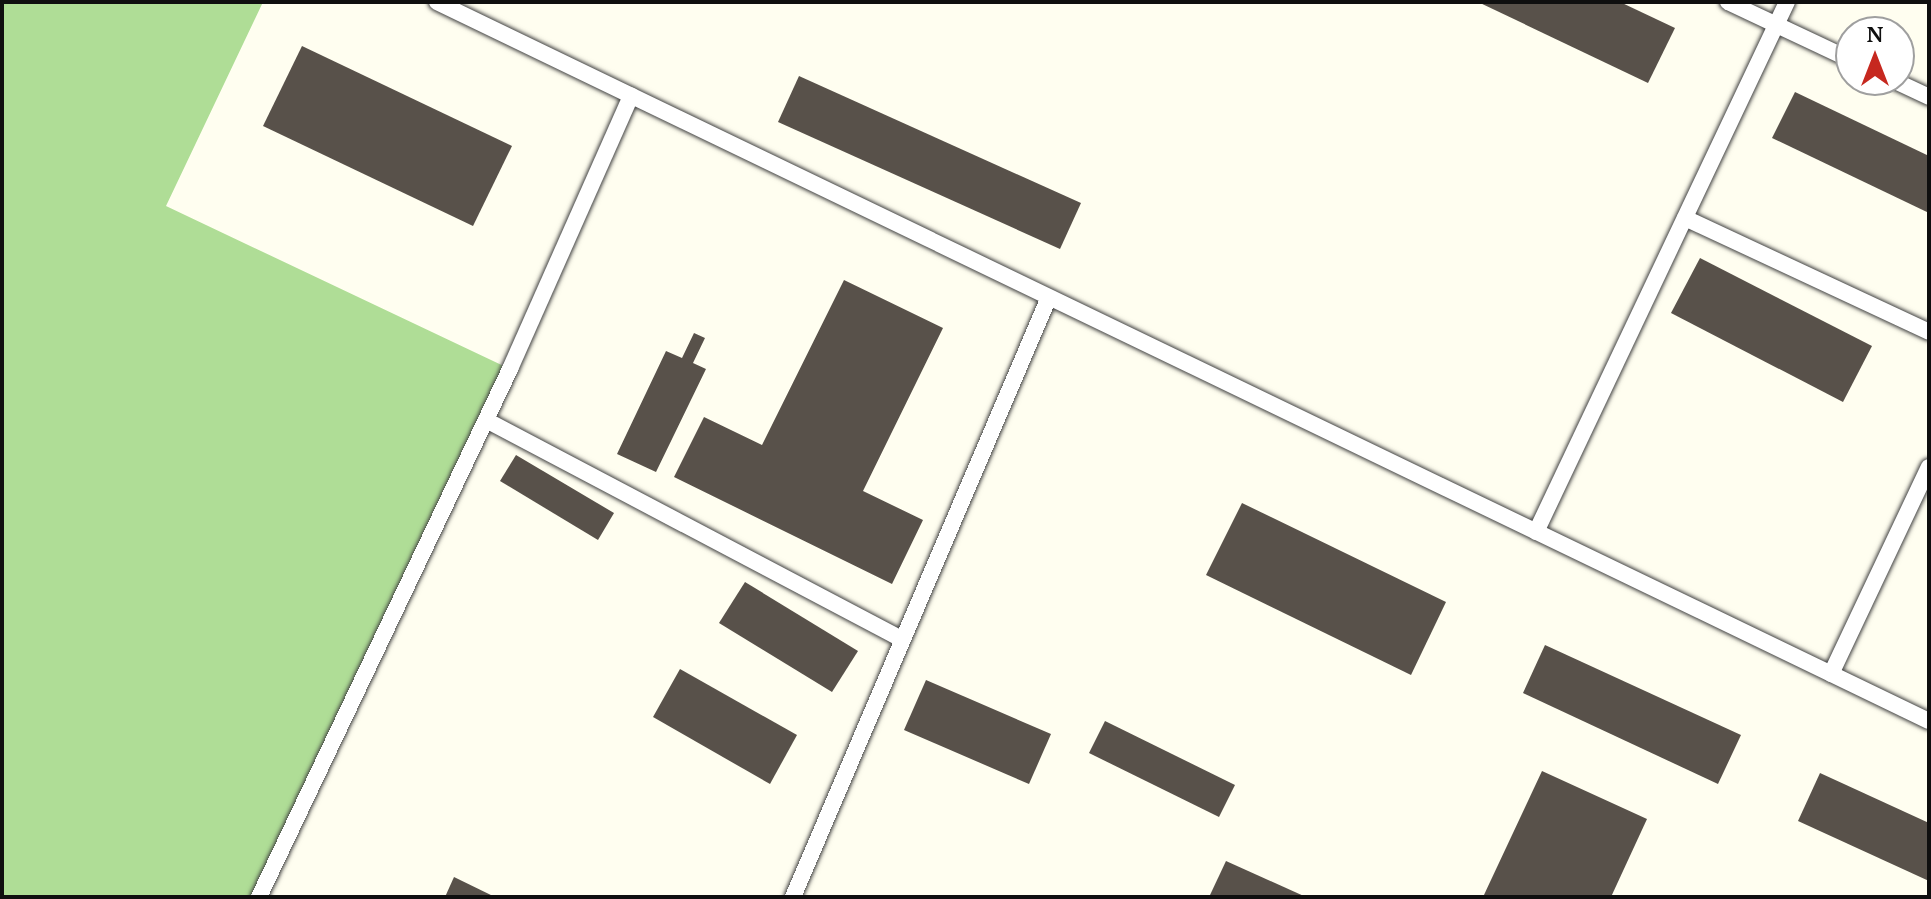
<!DOCTYPE html>
<html>
<head>
<meta charset="utf-8">
<style>
  body { margin:0 }
  #map { position:relative; width:1931px; height:899px; overflow:hidden; background:#fffef0; font-family:"PT Serif",serif }
  div>[style] { position:absolute }
  .forest>* { inset:0; background:#afdd96 }
  .building>* { inset:0; background:#58514a }
  .roads { filter:drop-shadow(0 0 2px #424242) drop-shadow(0 0 2px #424242) }
  .service>* { height:16px; margin:-8px; padding:0 8px; transform-origin:8px; border-radius:8px; background:#fff }
  span { translate:-50% -50%; white-space:nowrap; text-align:center; line-height:1.15; -webkit-text-stroke:8px #fff; paint-order:stroke }
  .frame { position:absolute; inset:0; border:4px solid #0f0f0f; pointer-events:none }
  .north { position:absolute; left:1835px; top:16px; width:80px; height:80px; box-sizing:border-box; background:#fff; border:2px solid #9f9f9f; border-radius:50%; rotate:0deg; font-size:22px; font-weight:700; line-height:32px; text-align:center; color:#0f0f0f }
  .north::after { content:''; display:block; margin:auto; width:28px; height:36px; background:#c6281f; clip-path:polygon(50% 0,100% 100%,50% 72%,0 100%) }
</style>
</head>
<body>
<div id="map">
  <div class="forest">
    <div style="clip-path:polygon(2px 2px,263px 2px,166px 206px,510px 369px,259px 897px,2px 897px)"></div>
  </div>
  <div class="building">
    <div style="clip-path:polygon(1478px 2px,1620px 2px,1675px 28px,1648px 83px)"></div>
    <div style="clip-path:polygon(302px 46px,512px 146px,473px 226px,263px 126px)"></div>
    <div style="clip-path:polygon(799px 76px,1081px 203px,1060px 249px,778px 122px)"></div>
    <div style="clip-path:polygon(1795px 92px,1929px 156px,1929px 213px,1772px 138px)"></div>
    <div style="clip-path:polygon(1700px 258px,1872px 346px,1843px 402px,1671px 313px)"></div>
    <div style="clip-path:polygon(844px 280px,943px 328px,863px 491px,923px 520px,892px 584px,674px 477px,704px 417px,762px 445px)"></div>
    <div style="clip-path:polygon(694px 333px,705px 338px,693px 363px,706px 369px,656px 472px,617px 454px,666px 351px,682px 358px)"></div>
    <div style="clip-path:polygon(516px 455px,614px 513px,598px 540px,500px 481px)"></div>
    <div style="clip-path:polygon(1242px 503px,1446px 602px,1411px 675px,1206px 575px)"></div>
    <div style="clip-path:polygon(745px 582px,858px 651px,832px 692px,719px 623px)"></div>
    <div style="clip-path:polygon(1545px 645px,1741px 735px,1718px 784px,1523px 693px)"></div>
    <div style="clip-path:polygon(680px 669px,797px 735px,770px 784px,653px 717px)"></div>
    <div style="clip-path:polygon(926px 680px,1051px 734px,1029px 784px,904px 730px)"></div>
    <div style="clip-path:polygon(1105px 721px,1235px 785px,1219px 817px,1089px 753px)"></div>
    <div style="clip-path:polygon(1542px 771px,1647px 819px,1611px 897px,1483px 897px)"></div>
    <div style="clip-path:polygon(1820px 773px,1929px 823px,1929px 881px,1798px 821px)"></div>
    <div style="clip-path:polygon(1226px 861px,1306px 897px,1210px 895px)"></div>
    <div style="clip-path:polygon(454px 877px,495px 897px,445px 897px)"></div>
  </div>
  <div class="roads">
    <div class="service">
      <div style="left:437px;top:2px;width:1656px;rotate:25.73deg"></div>
      <div style="left:1728px;top:2px;width:136px;rotate:25.2deg"></div>
      <div style="left:1893px;top:80px;width:40px;rotate:25deg"></div>
      <div style="left:1685px;top:218px;width:269px;rotate:25deg"></div>
      <div style="left:486px;top:420px;width:471px;rotate:27.8deg"></div>
      <div style="left:1536px;top:532px;width:586px;rotate:-64.66deg"></div>
      <div style="left:1831px;top:674px;width:229px;rotate:-64.7deg"></div>
      <div style="left:259px;top:897px;width:585px;rotate:-64.57deg"></div>
      <div style="left:510px;top:369px;width:299px;rotate:-66.1deg"></div>
      <div style="left:793px;top:897px;width:652px;rotate:-66.89deg"></div>
    </div>
  </div>
  <div class="frame"></div>
  <div class="north">N</div>
</div>
</body>
</html>
